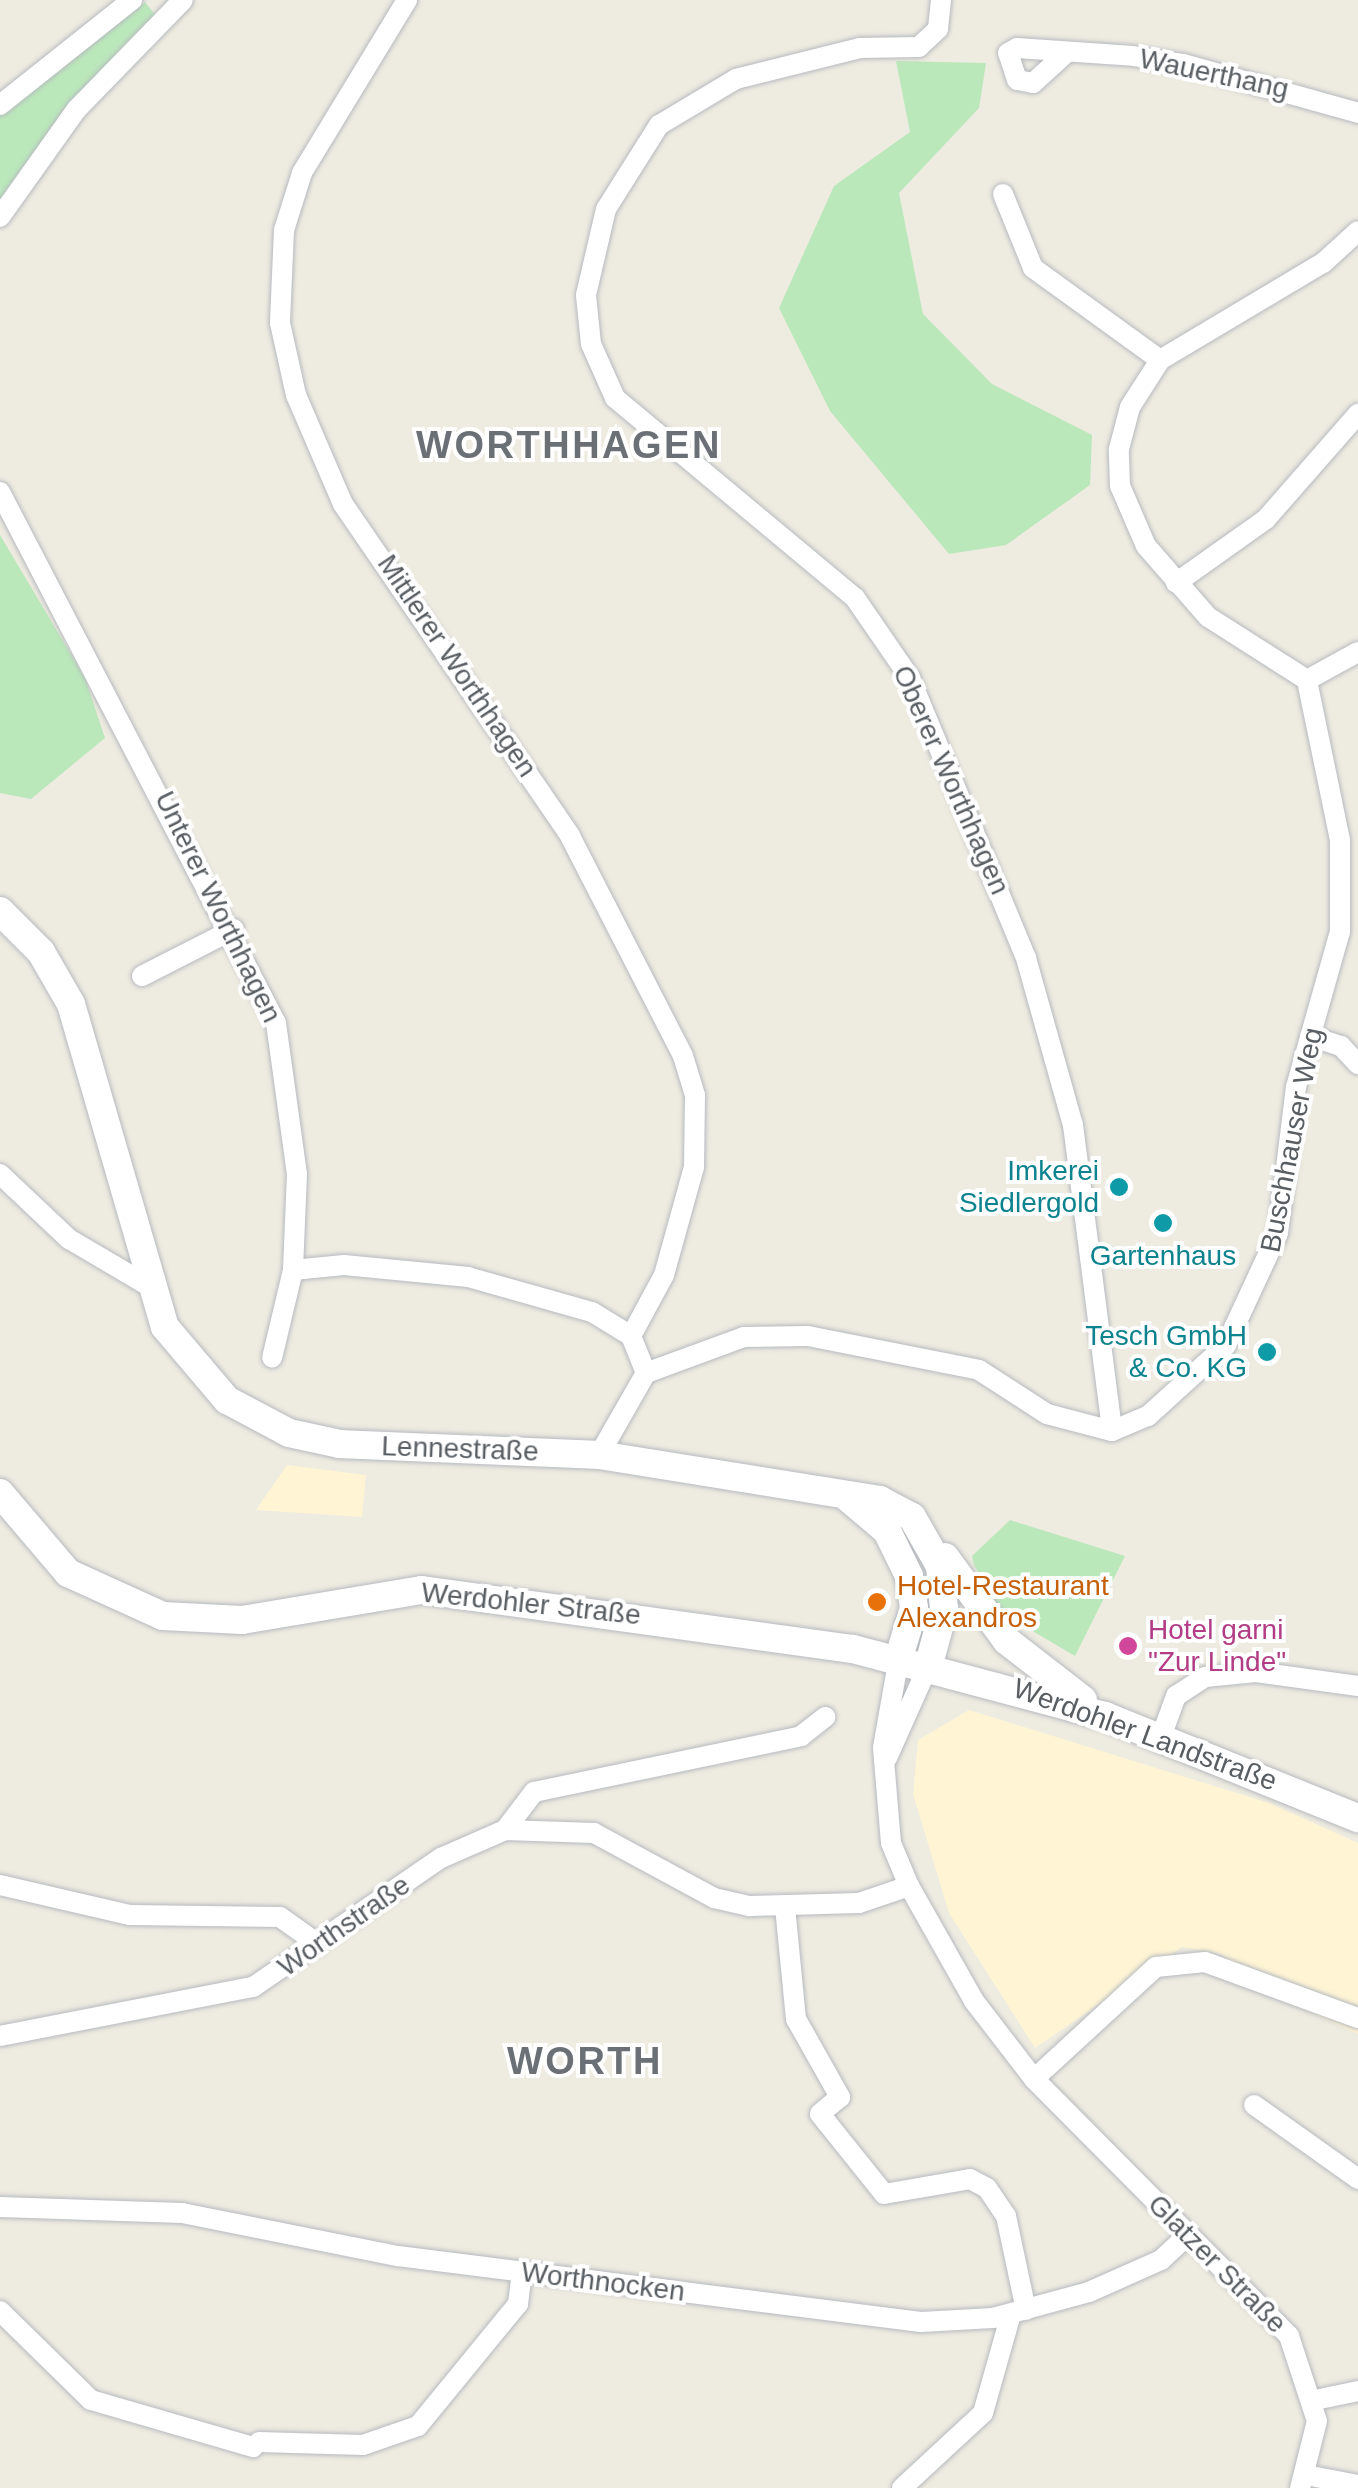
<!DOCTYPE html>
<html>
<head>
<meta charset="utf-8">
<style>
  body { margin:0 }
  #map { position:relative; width:1358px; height:2488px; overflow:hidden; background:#eeebe1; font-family:Helvetica,sans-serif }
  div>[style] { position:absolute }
  .commercial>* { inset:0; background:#fff5d5 }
  .green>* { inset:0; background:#bbe8bb }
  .roads { filter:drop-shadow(0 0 2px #b6babf) drop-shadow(0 0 2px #b6babf) }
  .street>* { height:20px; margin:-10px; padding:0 10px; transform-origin:10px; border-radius:10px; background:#fff }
  .secondary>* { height:28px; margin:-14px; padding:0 14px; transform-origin:14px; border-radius:14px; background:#fff }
  .dots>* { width:28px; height:28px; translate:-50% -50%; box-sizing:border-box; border:5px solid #fff; border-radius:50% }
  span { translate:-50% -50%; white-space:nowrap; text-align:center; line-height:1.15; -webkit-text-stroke:8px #fff; paint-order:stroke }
  .street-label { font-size:28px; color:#595e63 }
  .culture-label { font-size:28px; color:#0d838f }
  .right { translate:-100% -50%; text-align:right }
  .food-label { font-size:28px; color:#c56008 }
  .left { translate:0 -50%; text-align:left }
  .hotel-label { font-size:28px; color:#b23c85 }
  .district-label { font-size:38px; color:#6a7075; font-weight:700; letter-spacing:2.5px }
</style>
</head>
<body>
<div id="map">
  <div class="commercial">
    <div style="clip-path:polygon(287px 1465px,366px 1475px,362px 1517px,256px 1510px)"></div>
    <div style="clip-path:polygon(969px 1710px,1269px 1803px,1358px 1843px,1358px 2034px,1256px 1989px,1222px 1954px,1182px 1947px,1035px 2048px,949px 1913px,913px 1794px,918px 1740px)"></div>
  </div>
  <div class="green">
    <div style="clip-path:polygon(145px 2px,161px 22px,62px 115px,0 203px,0 112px)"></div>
    <div style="clip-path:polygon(896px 61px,986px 63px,979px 108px,899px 193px,923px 314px,992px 384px,1092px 435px,1090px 485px,1006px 545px,949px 554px,830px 411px,779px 308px,834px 186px,910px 132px)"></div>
    <div style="clip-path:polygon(0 535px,85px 678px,105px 738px,31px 799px,0 793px)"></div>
    <div style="clip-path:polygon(1010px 1520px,1125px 1556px,1075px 1656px,1002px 1613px,974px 1565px,972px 1556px)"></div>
  </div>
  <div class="roads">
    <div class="street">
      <div style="left:407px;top:0;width:202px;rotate:121.3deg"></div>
      <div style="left:302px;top:173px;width:60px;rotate:107.5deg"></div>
      <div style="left:284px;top:230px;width:93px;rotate:92.5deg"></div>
      <div style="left:280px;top:323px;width:74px;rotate:77.5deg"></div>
      <div style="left:296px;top:395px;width:119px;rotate:66.7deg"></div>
      <div style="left:343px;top:504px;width:402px;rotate:55.6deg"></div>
      <div style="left:570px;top:836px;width:247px;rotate:62.8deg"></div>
      <div style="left:683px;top:1056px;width:41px;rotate:72.9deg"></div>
      <div style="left:695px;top:1095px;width:72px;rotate:90.8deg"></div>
      <div style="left:694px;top:1167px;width:112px;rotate:105.5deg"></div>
      <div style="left:664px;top:1275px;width:69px;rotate:118.4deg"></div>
      <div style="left:941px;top:0;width:29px;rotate:96deg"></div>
      <div style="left:938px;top:29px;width:26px;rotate:137deg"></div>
      <div style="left:919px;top:47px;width:59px;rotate:179deg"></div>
      <div style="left:860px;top:48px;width:128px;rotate:166deg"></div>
      <div style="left:736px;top:79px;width:90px;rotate:149.1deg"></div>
      <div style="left:659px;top:125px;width:99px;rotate:122.2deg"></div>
      <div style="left:606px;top:209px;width:88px;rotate:103.1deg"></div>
      <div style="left:586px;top:295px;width:49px;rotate:84.2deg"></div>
      <div style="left:591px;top:344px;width:59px;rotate:66deg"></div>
      <div style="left:615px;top:398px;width:312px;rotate:39.8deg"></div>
      <div style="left:855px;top:598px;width:97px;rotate:55.5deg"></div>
      <div style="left:910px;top:678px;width:303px;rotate:67.5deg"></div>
      <div style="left:1026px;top:958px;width:173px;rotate:74.3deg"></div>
      <div style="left:1073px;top:1125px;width:308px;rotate:82.7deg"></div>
      <div style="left:1067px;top:52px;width:46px;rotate:137.6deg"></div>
      <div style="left:1033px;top:83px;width:16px;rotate:-169deg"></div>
      <div style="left:1017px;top:80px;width:28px;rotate:-108deg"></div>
      <div style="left:1008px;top:53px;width:10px;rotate:-29deg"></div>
      <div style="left:1017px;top:48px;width:116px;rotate:3.9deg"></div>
      <div style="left:1133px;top:56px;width:51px;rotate:9.1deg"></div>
      <div style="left:1183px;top:64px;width:182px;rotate:15.6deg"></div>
      <div style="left:0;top:105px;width:169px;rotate:-38.5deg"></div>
      <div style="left:1003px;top:194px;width:80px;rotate:67.9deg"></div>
      <div style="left:1033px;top:268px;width:157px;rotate:35.9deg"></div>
      <div style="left:0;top:217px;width:131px;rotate:-54.6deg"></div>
      <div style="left:76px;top:110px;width:153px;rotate:-45.8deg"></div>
      <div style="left:0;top:492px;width:598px;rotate:62.54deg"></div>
      <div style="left:276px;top:1023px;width:152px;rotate:82.1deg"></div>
      <div style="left:297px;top:1174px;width:96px;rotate:92.4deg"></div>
      <div style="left:293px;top:1270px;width:90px;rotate:103.4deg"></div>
      <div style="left:1176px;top:583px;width:110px;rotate:-35.4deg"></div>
      <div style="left:1266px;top:519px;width:140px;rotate:-48.8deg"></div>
      <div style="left:1307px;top:680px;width:117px;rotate:-147.5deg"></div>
      <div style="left:1208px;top:617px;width:94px;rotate:-131.1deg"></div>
      <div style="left:1146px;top:546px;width:65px;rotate:-113.4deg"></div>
      <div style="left:1120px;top:486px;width:37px;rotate:-92deg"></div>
      <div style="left:1119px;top:449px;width:43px;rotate:-75.3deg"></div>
      <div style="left:1130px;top:407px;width:56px;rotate:-57.4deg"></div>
      <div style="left:1160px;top:360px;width:190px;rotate:-30.8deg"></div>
      <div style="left:1323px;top:263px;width:47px;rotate:-42.4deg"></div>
      <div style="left:1307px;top:680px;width:58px;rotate:-28.8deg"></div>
      <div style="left:142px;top:976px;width:103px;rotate:-27.1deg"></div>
      <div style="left:1310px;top:1036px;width:33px;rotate:18deg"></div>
      <div style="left:1341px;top:1046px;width:25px;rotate:47deg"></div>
      <div style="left:0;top:1174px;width:95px;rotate:43.3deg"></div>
      <div style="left:69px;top:1239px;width:91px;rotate:30.5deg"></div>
      <div style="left:293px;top:1270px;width:51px;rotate:-5.6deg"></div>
      <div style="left:344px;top:1265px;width:125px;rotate:5.5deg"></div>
      <div style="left:468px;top:1277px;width:129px;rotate:15.8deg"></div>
      <div style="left:592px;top:1312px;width:46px;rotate:31.6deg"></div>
      <div style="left:631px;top:1336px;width:40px;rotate:68deg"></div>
      <div style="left:599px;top:1455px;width:95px;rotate:-60.2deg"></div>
      <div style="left:646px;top:1373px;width:104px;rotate:-20.2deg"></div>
      <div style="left:744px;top:1337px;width:64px;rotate:-0.9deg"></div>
      <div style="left:808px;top:1336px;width:174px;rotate:11.2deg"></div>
      <div style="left:979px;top:1370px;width:81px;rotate:32.9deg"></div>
      <div style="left:1047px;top:1414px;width:67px;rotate:14.7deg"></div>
      <div style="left:1112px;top:1431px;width:39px;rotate:-23deg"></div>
      <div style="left:1148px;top:1416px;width:105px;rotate:-42.3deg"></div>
      <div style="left:1226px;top:1345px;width:123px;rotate:-65.1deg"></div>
      <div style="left:1278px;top:1233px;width:147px;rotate:-83deg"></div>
      <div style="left:1296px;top:1087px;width:161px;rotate:-74.2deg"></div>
      <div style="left:1340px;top:932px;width:92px;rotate:-90deg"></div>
      <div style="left:1340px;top:840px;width:163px;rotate:-101.7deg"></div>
      <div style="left:899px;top:1657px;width:92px;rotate:100deg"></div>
      <div style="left:883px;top:1748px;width:95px;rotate:85.2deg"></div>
      <div style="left:891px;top:1843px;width:47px;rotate:67.3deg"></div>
      <div style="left:909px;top:1886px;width:132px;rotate:60.5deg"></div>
      <div style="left:974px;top:2001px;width:98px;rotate:52.4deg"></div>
      <div style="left:1034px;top:2079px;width:362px;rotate:45.2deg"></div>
      <div style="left:1289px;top:2336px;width:89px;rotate:71.8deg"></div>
      <div style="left:1317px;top:2421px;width:69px;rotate:104.2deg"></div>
      <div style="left:1161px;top:1737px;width:44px;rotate:-69.9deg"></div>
      <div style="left:1176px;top:1696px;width:35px;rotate:-33deg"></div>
      <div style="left:1205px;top:1677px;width:51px;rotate:-5.6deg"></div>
      <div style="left:1256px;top:1672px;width:103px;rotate:7.8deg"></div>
      <div style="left:887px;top:1758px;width:103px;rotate:-65.9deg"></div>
      <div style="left:505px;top:1830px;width:48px;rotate:-52.7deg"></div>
      <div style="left:534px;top:1792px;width:273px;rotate:-11.8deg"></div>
      <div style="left:801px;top:1736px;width:31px;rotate:-38deg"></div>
      <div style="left:0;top:1885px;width:133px;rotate:13deg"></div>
      <div style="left:130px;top:1915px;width:150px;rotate:0.8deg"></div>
      <div style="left:280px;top:1917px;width:47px;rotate:35.4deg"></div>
      <div style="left:785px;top:1907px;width:113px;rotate:84.4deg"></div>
      <div style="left:796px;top:2019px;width:90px;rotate:60.6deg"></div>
      <div style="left:840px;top:2097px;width:26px;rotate:140deg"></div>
      <div style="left:820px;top:2114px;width:102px;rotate:51.3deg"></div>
      <div style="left:884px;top:2194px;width:87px;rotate:-9.9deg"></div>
      <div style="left:970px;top:2179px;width:19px;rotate:28deg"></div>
      <div style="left:987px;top:2188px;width:34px;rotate:56deg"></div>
      <div style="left:1006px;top:2216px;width:96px;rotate:78deg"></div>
      <div style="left:0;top:2036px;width:258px;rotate:-11deg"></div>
      <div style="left:253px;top:1987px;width:228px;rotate:-34.5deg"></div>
      <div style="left:441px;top:1858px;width:70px;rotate:-23.6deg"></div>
      <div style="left:505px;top:1830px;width:89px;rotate:1.9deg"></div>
      <div style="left:594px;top:1833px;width:136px;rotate:28.4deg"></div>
      <div style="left:714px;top:1898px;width:37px;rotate:13deg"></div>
      <div style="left:750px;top:1906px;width:109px;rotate:-1.6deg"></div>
      <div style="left:859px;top:1903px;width:53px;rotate:-18.8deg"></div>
      <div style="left:1034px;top:2079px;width:166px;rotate:-42.6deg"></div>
      <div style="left:1156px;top:1967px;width:49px;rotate:-5.8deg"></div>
      <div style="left:1205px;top:1962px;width:163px;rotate:20.1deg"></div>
      <div style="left:1254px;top:2105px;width:128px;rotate:35.4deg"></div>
      <div style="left:0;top:2207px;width:182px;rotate:1.9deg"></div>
      <div style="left:182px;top:2213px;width:220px;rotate:11.3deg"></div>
      <div style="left:398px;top:2256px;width:527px;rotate:7.19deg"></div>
      <div style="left:921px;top:2322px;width:72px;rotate:-3.2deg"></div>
      <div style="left:993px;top:2318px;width:99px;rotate:-15.2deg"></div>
      <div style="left:1089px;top:2292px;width:79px;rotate:-24deg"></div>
      <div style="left:1161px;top:2260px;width:38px;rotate:-43deg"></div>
      <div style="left:0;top:2311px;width:127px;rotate:44.4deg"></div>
      <div style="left:91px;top:2400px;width:169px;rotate:16.2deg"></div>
      <div style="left:1315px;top:2400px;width:44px;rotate:-11.8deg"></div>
      <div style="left:259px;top:2442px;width:104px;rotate:1.7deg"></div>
      <div style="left:363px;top:2445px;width:58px;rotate:-19.1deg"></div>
      <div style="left:418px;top:2426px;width:158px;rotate:-50.7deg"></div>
      <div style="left:518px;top:2304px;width:32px;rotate:-83deg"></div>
      <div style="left:1306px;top:2475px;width:53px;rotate:10.9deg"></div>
      <div style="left:902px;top:2488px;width:110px;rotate:-42.8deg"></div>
      <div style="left:983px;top:2413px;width:103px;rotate:-74.2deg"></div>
    </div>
    <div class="secondary">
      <div style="left:0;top:911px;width:58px;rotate:45deg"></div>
      <div style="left:41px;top:952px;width:60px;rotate:60deg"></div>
      <div style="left:71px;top:1004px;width:336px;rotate:73.8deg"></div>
      <div style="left:165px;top:1327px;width:96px;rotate:49.7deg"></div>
      <div style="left:227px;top:1400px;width:70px;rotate:28deg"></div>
      <div style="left:289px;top:1433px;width:52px;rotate:12.2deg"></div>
      <div style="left:340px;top:1444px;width:259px;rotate:2.4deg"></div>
      <div style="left:599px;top:1455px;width:285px;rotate:9.1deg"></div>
      <div style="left:880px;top:1500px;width:36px;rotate:28deg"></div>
      <div style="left:912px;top:1517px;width:56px;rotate:60.3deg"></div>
      <div style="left:940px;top:1566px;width:43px;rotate:84.7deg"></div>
      <div style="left:944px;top:1609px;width:57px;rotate:105.3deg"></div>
      <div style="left:0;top:1493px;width:105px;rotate:49.6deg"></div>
      <div style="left:68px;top:1573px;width:104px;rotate:24.4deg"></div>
      <div style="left:163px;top:1616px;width:79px;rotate:2.9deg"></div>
      <div style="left:242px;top:1620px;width:182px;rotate:-9.5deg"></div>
      <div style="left:422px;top:1590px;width:435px;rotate:7.8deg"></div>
      <div style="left:853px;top:1649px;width:261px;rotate:14.9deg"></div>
      <div style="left:1105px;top:1716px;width:273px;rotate:22deg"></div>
      <div style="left:847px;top:1497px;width:52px;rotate:40.4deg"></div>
      <div style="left:887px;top:1531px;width:50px;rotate:63.9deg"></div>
      <div style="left:909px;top:1576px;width:32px;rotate:81deg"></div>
      <div style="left:914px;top:1608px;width:51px;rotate:107deg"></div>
      <div style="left:945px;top:1557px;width:104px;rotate:53.6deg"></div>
      <div style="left:1007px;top:1641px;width:96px;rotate:37.8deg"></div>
    </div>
  </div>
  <div class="dots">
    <div style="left:1119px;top:1187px;background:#0f9aa8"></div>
    <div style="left:1163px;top:1223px;background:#0f9aa8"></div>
    <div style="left:1267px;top:1352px;background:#0f9aa8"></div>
    <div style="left:877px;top:1602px;background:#e8710a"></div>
    <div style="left:1128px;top:1646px;background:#d1479c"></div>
  </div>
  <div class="street-label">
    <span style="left:1214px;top:74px;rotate:12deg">Wauerthang</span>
    <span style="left:457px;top:666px;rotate:56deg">Mittlerer Worthhagen</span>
    <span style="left:951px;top:780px;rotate:66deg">Oberer Worthhagen</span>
    <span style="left:218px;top:907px;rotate:64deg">Unterer Worthhagen</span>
    <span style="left:1292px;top:1140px;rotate:-79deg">Buschhauser Weg</span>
    <span style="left:460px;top:1449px;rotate:2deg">Lennestraße</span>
    <span style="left:531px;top:1604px;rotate:6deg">Werdohler Straße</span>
    <span style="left:1145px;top:1735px;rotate:20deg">Werdohler Landstraße</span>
    <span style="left:344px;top:1926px;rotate:-35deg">Worthstraße</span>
    <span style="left:1217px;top:2264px;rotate:45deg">Glatzer Straße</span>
    <span style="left:603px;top:2282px;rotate:7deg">Worthnocken</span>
  </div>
  <div class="culture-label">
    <span class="right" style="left:1099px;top:1187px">Imkerei<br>Siedlergold</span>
    <span style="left:1163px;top:1256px">Gartenhaus</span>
    <span class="right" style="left:1247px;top:1352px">Tesch GmbH<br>&amp; Co. KG</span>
  </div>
  <div class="food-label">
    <span class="left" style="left:897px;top:1602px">Hotel-Restaurant<br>Alexandros</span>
  </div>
  <div class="hotel-label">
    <span class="left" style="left:1148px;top:1646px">Hotel garni<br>"Zur Linde"</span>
  </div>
  <div class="district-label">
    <span style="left:569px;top:446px">WORTHHAGEN</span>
    <span style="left:585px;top:2062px">WORTH</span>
  </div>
</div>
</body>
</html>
